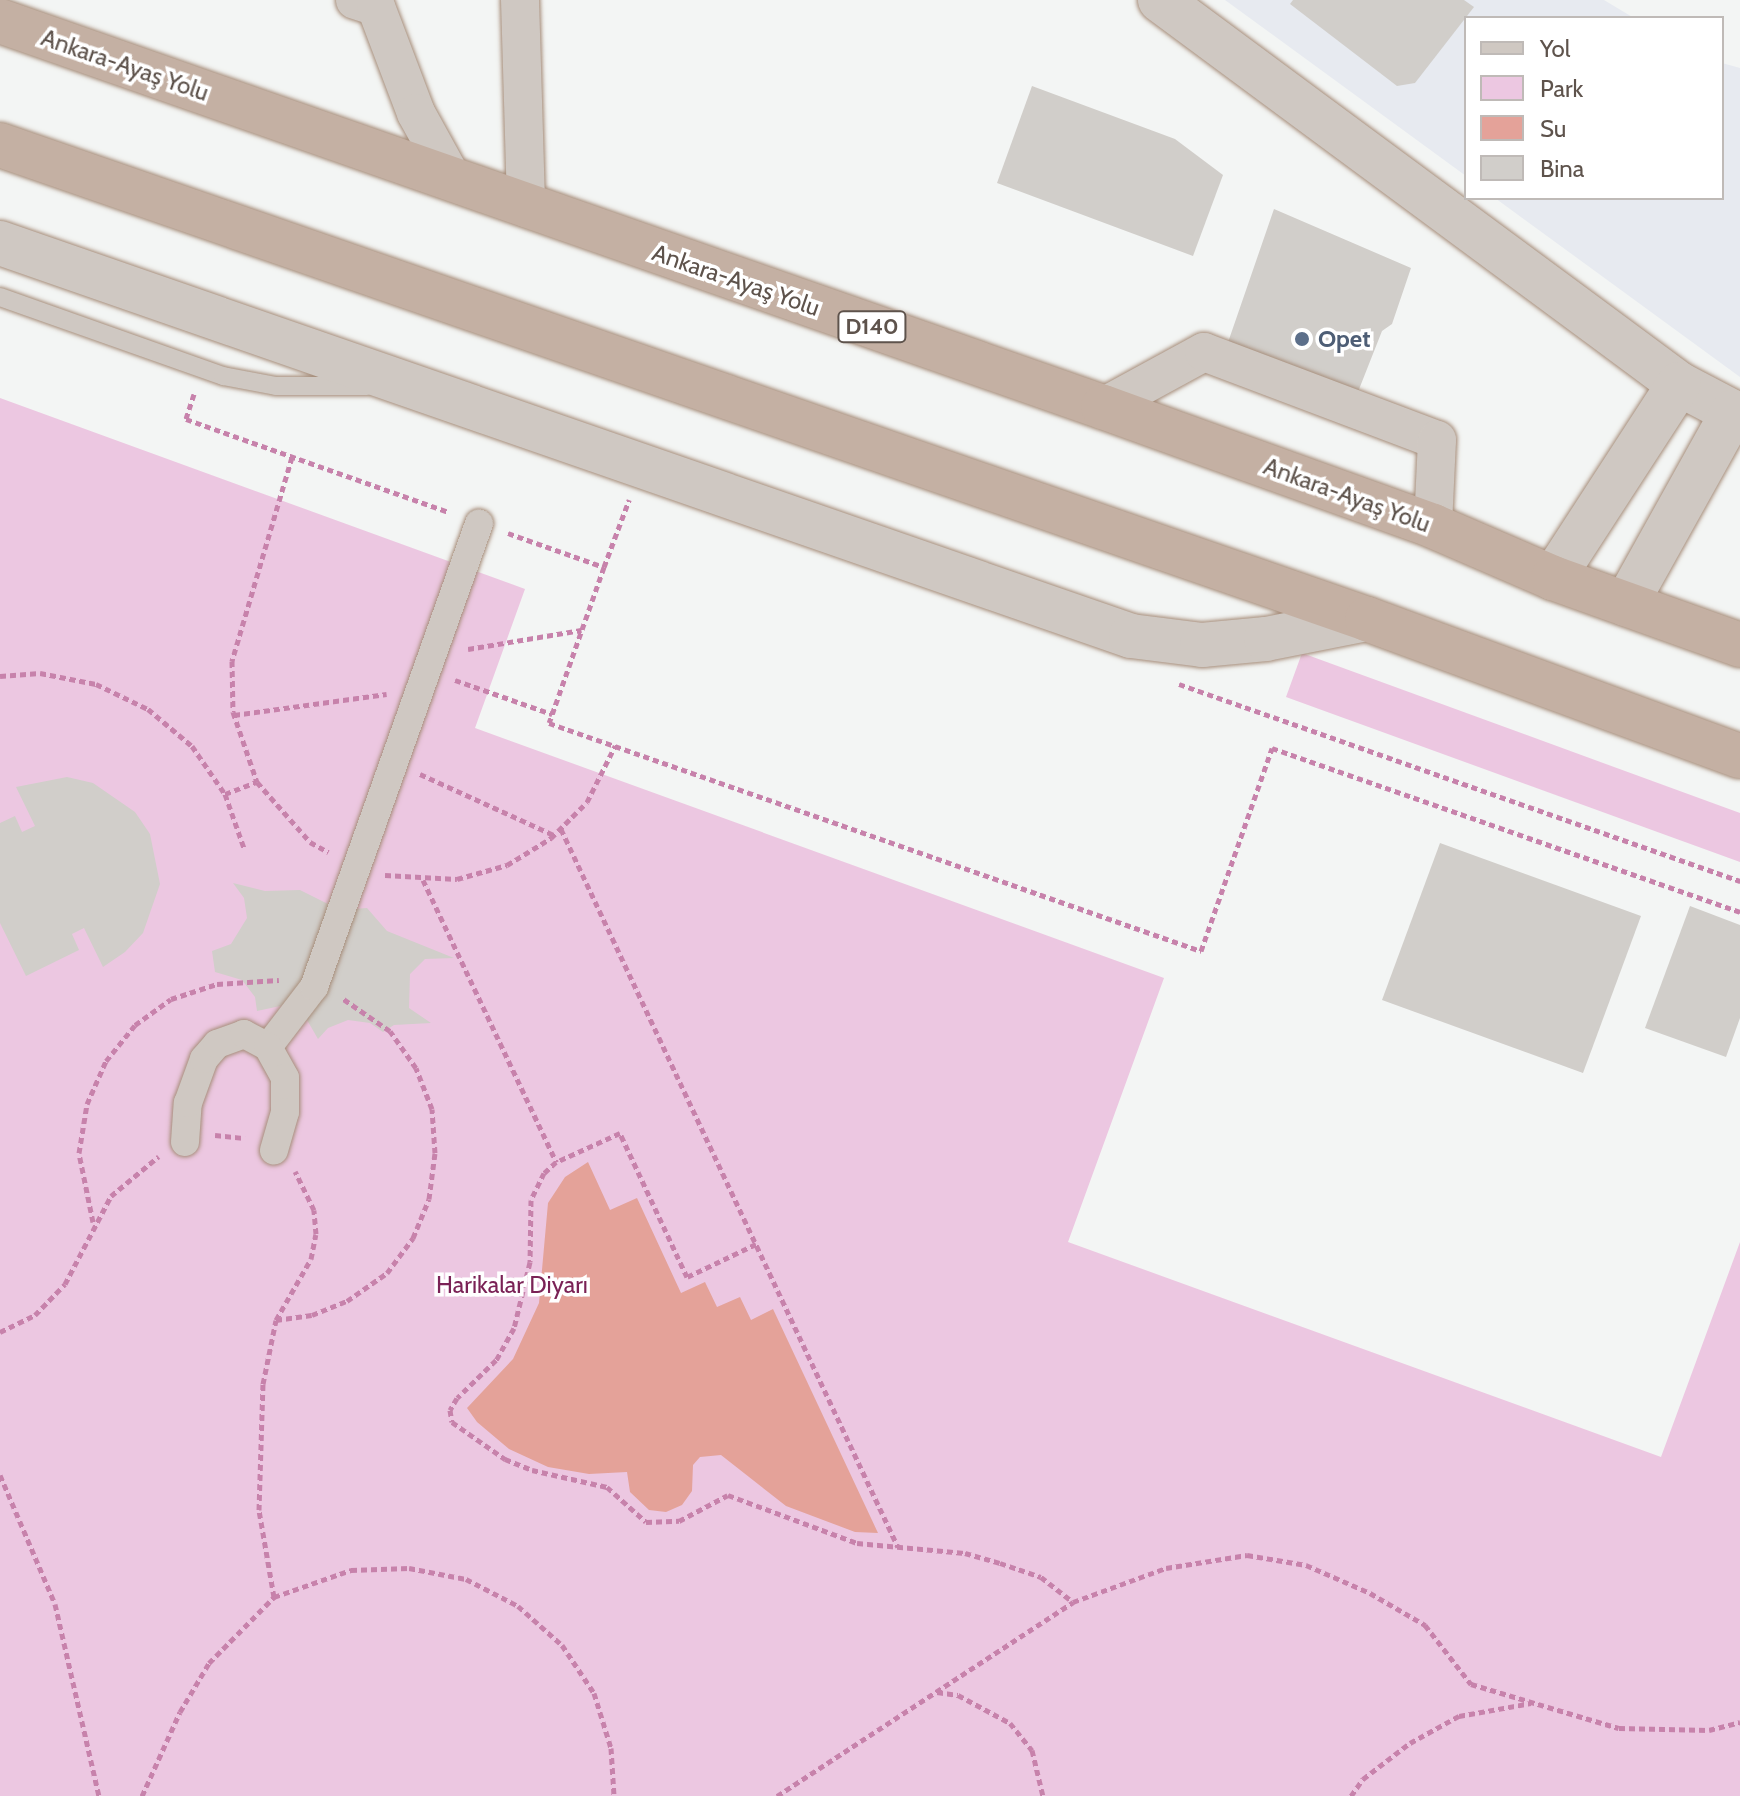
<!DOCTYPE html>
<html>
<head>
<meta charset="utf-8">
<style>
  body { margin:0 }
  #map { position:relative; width:1740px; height:1796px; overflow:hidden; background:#f3f5f4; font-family:Cabin,sans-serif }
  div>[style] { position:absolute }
  .commercial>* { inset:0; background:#e7eaf0 }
  .green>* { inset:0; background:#ecc7e1 }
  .water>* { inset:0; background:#e4a299 }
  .building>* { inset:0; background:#d1ceca }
  .path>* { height:5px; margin-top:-2.5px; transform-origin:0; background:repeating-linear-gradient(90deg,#c782ab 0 6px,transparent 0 10px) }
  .roads { filter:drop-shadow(0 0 2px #a78e7b) drop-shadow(0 0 2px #a78e7b) }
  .service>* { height:18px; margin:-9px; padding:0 9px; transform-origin:9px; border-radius:9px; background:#cfc8c2 }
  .pedestrian>* { height:28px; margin:-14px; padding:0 14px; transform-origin:14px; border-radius:14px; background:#cfc8c2 }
  .minor>* { height:38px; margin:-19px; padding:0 19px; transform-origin:19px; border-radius:19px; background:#cfc8c2 }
  .tertiary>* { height:44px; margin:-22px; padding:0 22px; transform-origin:22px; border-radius:22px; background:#cfc8c2 }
  .trunk>* { height:44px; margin:-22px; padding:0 22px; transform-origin:22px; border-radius:22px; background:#c4b0a3 }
  .dots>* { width:22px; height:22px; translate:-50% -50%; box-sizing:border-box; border:4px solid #fff; border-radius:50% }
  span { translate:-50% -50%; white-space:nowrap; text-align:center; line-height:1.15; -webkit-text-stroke:7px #fff; paint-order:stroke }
  .shield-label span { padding:2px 6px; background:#fff; border:2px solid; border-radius:6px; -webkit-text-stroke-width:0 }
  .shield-label { font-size:22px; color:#5e534c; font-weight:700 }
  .street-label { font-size:24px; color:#5e534c }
  .service-label { font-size:24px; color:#4e5e75; font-weight:700 }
  .left { translate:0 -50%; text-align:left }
  .park-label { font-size:24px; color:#7a2256 }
  .legend { position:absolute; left:1464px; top:16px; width:260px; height:184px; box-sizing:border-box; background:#fff; border:2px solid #bfbab7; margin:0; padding:10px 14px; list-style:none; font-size:24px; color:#5e534c }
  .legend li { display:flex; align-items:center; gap:16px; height:40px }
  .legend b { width:40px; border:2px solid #bfbab7 }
</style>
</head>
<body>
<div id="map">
  <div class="commercial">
    <div style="clip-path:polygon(1225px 0,1604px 0,1634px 18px,1466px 18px,1466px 176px)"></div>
    <div style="clip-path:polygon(1722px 63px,1740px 68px,1740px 377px,1495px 198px,1722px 198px)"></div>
  </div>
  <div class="green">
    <div style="clip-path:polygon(0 398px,525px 589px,475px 728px,1164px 978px,1068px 1242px,1661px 1457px,1740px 1242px,1740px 1796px,0 1796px)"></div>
    <div style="clip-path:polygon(1302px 653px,1740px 813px,1740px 862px,1286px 697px)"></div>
  </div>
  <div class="water">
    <div style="clip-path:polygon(588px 1162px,610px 1210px,637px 1198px,681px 1293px,705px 1282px,717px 1307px,740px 1297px,751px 1320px,773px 1309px,878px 1533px,855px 1532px,786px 1506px,721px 1455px,700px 1457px,693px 1465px,692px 1491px,682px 1505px,666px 1512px,649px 1510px,630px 1492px,627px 1472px,589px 1474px,548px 1467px,509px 1449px,477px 1422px,467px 1408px,513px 1359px,539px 1303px,548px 1203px,565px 1177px)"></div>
  </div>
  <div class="building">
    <div style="clip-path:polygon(1293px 0,1464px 0,1474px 7px,1415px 83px,1397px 86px,1290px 4px)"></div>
    <div style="clip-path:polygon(1032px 86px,1175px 139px,1223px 175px,1193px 256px,997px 183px)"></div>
    <div style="clip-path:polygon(1274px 209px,1411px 268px,1392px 324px,1382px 331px,1354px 402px,1225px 351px)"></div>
    <div style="clip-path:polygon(67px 777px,93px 783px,135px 812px,150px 834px,160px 884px,143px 933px,125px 952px,103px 967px,84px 928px,72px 934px,79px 950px,26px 976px,0 923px,0 823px,15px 816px,22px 832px,35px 826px,16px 787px)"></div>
    <div style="clip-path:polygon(1440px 843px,1641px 916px,1583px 1073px,1382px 1000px)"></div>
    <div style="clip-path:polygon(233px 883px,265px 891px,300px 890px,340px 910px,367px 908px,387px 931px,454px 958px,425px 959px,410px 974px,409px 1008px,431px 1023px,394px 1025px,383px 1032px,370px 1023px,348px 1020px,328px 1028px,318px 1039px,303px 1013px,285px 1005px,257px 1011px,255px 997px,242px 980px,215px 972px,212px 951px,231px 944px,247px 918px,244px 898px)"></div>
    <div style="clip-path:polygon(1690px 906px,1740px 925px,1740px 1018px,1726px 1057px,1645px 1028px)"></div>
  </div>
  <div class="path">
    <div style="left:194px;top:394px;width:26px;rotate:108deg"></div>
    <div style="left:186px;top:419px;width:279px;rotate:19.5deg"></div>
    <div style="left:292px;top:457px;width:213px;rotate:106.4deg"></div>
    <div style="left:232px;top:661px;width:51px;rotate:88.9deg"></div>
    <div style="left:233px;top:712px;width:74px;rotate:71.1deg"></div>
    <div style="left:257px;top:782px;width:80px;rotate:48.5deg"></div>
    <div style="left:310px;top:842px;width:21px;rotate:29deg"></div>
    <div style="left:508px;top:533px;width:102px;rotate:19.5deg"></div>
    <div style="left:604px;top:567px;width:72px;rotate:-69.5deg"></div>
    <div style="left:604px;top:567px;width:165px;rotate:109.4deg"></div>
    <div style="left:549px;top:723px;width:691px;rotate:19.27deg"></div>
    <div style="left:1201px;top:951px;width:215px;rotate:-70.7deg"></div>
    <div style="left:1272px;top:748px;width:496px;rotate:19.3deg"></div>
    <div style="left:468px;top:649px;width:115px;rotate:-9.5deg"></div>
    <div style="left:0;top:676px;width:40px;rotate:-4.3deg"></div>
    <div style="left:40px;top:673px;width:57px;rotate:11.1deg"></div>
    <div style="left:96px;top:684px;width:58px;rotate:25.7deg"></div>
    <div style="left:148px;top:709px;width:57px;rotate:40.1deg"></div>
    <div style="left:192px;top:746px;width:58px;rotate:55.5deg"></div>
    <div style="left:225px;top:794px;width:57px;rotate:70.6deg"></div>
    <div style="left:455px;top:680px;width:103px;rotate:19.3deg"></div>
    <div style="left:1179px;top:684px;width:595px;rotate:19.35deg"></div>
    <div style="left:234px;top:715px;width:154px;rotate:-7.8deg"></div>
    <div style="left:420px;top:774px;width:147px;rotate:24.5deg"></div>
    <div style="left:225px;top:794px;width:34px;rotate:-21deg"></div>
    <div style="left:561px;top:829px;width:793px;rotate:64.86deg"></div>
    <div style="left:385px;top:875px;width:72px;rotate:3.2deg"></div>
    <div style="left:457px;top:879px;width:52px;rotate:-15.6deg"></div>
    <div style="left:507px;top:865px;width:52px;rotate:-31.5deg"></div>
    <div style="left:551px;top:838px;width:51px;rotate:-45deg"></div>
    <div style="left:587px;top:802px;width:63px;rotate:-63.4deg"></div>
    <div style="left:423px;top:880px;width:312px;rotate:64.7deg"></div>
    <div style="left:215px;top:1135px;width:30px;rotate:6deg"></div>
    <div style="left:93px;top:1222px;width:70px;rotate:-101.5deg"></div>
    <div style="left:79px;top:1153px;width:50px;rotate:-80.7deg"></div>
    <div style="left:87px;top:1104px;width:47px;rotate:-66.2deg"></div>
    <div style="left:106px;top:1061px;width:46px;rotate:-51.1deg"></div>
    <div style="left:135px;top:1025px;width:44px;rotate:-35.8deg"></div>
    <div style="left:171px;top:999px;width:48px;rotate:-18.1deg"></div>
    <div style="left:217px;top:984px;width:62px;rotate:-3.7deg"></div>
    <div style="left:756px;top:1244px;width:76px;rotate:154.4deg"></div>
    <div style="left:687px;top:1277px;width:159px;rotate:-115deg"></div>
    <div style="left:620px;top:1133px;width:70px;rotate:155.6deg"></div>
    <div style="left:556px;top:1162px;width:16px;rotate:137deg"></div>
    <div style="left:544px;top:1173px;width:30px;rotate:116deg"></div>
    <div style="left:531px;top:1200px;width:62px;rotate:90.9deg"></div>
    <div style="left:530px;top:1262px;width:68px;rotate:103.6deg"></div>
    <div style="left:514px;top:1328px;width:37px;rotate:119deg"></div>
    <div style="left:496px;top:1360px;width:54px;rotate:135.7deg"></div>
    <div style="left:457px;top:1398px;width:14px;rotate:120deg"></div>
    <div style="left:450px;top:1410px;width:12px;rotate:81deg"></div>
    <div style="left:452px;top:1422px;width:65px;rotate:34.9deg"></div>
    <div style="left:505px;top:1459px;width:29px;rotate:22deg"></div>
    <div style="left:532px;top:1470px;width:77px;rotate:12.8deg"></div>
    <div style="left:607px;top:1487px;width:52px;rotate:41.9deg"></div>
    <div style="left:646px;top:1522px;width:33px;rotate:-2deg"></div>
    <div style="left:679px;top:1521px;width:55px;rotate:-28deg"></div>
    <div style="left:728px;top:1495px;width:138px;rotate:20.4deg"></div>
    <div style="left:857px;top:1543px;width:108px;rotate:5.3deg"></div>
    <div style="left:965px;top:1553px;width:36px;rotate:16deg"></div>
    <div style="left:1000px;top:1563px;width:43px;rotate:18.9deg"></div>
    <div style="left:1041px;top:1577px;width:41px;rotate:38deg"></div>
    <div style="left:276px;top:1320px;width:36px;rotate:-8deg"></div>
    <div style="left:312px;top:1315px;width:38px;rotate:-22deg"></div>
    <div style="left:347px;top:1301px;width:49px;rotate:-35deg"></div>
    <div style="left:387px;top:1273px;width:44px;rotate:-53.4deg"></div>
    <div style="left:413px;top:1238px;width:42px;rotate:-67.7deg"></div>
    <div style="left:429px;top:1199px;width:46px;rotate:-82.6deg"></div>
    <div style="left:435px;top:1153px;width:44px;rotate:-93.9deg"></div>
    <div style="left:432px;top:1109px;width:44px;rotate:-111.3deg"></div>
    <div style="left:416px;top:1068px;width:45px;rotate:-125.1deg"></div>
    <div style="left:390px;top:1031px;width:58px;rotate:-145.5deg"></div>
    <div style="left:0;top:1332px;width:39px;rotate:-26deg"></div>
    <div style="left:35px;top:1315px;width:43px;rotate:-45.9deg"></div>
    <div style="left:65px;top:1284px;width:99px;rotate:-62.4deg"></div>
    <div style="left:111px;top:1196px;width:62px;rotate:-39.8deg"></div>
    <div style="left:0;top:1475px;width:140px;rotate:66.9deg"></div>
    <div style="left:55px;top:1604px;width:197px;rotate:77.1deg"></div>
    <div style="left:274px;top:1597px;width:88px;rotate:-99.8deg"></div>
    <div style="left:259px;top:1510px;width:126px;rotate:-88.2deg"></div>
    <div style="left:263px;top:1384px;width:65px;rotate:-78.5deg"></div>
    <div style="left:276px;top:1320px;width:70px;rotate:-60.2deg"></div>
    <div style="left:311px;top:1259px;width:25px;rotate:-79deg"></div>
    <div style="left:316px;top:1234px;width:24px;rotate:-95deg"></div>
    <div style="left:314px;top:1210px;width:43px;rotate:-116deg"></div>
    <div style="left:937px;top:1692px;width:21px;rotate:8deg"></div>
    <div style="left:958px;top:1695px;width:59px;rotate:28.3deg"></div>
    <div style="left:1010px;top:1723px;width:35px;rotate:51deg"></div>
    <div style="left:1032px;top:1750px;width:47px;rotate:76.6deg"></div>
    <div style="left:142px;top:1796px;width:92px;rotate:-65.7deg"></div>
    <div style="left:180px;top:1712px;width:57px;rotate:-59.4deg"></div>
    <div style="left:209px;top:1663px;width:93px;rotate:-45.4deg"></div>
    <div style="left:274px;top:1597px;width:82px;rotate:-19.3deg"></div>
    <div style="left:351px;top:1570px;width:58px;rotate:-2deg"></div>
    <div style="left:409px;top:1568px;width:58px;rotate:10.9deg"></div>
    <div style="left:466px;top:1579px;width:59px;rotate:27.4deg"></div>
    <div style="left:518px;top:1606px;width:59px;rotate:41.6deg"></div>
    <div style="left:562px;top:1645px;width:58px;rotate:56.3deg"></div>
    <div style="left:594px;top:1693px;width:58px;rotate:72.8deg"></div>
    <div style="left:611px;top:1748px;width:48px;rotate:86.4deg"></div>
    <div style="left:777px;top:1796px;width:354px;rotate:-33.2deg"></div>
    <div style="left:1073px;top:1602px;width:99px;rotate:-20.1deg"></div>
    <div style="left:1166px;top:1568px;width:82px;rotate:-9.1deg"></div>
    <div style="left:1247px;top:1555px;width:60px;rotate:9.6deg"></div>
    <div style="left:1306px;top:1565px;width:70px;rotate:23.6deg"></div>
    <div style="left:1370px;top:1593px;width:64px;rotate:30.2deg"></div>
    <div style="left:1425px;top:1625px;width:75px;rotate:52.1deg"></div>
    <div style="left:1471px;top:1684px;width:154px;rotate:16.6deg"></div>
    <div style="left:1619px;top:1728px;width:90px;rotate:1.3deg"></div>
    <div style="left:1709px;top:1730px;width:32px;rotate:-14deg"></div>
    <div style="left:1351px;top:1796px;width:21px;rotate:-55deg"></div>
    <div style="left:1363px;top:1779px;width:59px;rotate:-37.5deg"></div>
    <div style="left:1410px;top:1743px;width:56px;rotate:-28.9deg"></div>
    <div style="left:1459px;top:1716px;width:73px;rotate:-10.2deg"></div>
  </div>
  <div class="roads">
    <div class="service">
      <div style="left:0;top:297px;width:237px;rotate:19.5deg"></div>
      <div style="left:223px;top:376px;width:54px;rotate:10.7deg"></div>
      <div style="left:276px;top:386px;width:91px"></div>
    </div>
    <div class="pedestrian">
      <div style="left:268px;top:1047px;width:76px;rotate:-52.5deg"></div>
      <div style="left:314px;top:987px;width:492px;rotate:-70.4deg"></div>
      <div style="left:185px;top:1142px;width:39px;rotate:-86deg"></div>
      <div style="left:188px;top:1103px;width:47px;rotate:-70deg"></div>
      <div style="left:204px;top:1059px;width:20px;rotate:-49deg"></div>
      <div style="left:217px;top:1044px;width:29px;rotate:-20deg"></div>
      <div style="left:244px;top:1034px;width:27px;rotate:28deg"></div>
      <div style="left:268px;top:1047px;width:35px;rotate:61deg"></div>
      <div style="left:285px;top:1078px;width:34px;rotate:90deg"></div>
      <div style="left:285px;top:1112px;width:40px;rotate:106deg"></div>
    </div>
    <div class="minor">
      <div style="left:355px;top:0;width:22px;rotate:18deg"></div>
      <div style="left:376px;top:7px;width:113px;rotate:69.3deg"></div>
      <div style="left:416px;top:113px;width:77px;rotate:61.1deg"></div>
      <div style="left:520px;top:0;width:208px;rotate:88.3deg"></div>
      <div style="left:1103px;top:407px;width:115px;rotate:-28.6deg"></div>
      <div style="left:1204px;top:352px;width:249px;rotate:20.7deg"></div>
      <div style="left:1437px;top:440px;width:86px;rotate:92.7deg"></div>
    </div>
    <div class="tertiary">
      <div style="left:1160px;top:0;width:646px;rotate:36.5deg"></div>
      <div style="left:1679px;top:384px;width:69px;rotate:27.7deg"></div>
      <div style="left:0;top:243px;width:1197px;rotate:19.16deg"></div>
      <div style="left:1131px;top:636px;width:72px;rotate:7.2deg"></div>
      <div style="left:1202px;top:645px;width:64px;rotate:-5.4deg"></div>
      <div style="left:1266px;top:639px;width:103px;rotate:-11.2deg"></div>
      <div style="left:1553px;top:578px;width:231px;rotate:-57deg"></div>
      <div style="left:1626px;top:604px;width:220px;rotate:-60.9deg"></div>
    </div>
    <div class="trunk">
      <div style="left:0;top:21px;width:1169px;rotate:19.29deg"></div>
      <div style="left:1103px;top:407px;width:351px;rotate:19.8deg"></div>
      <div style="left:1433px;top:526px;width:131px;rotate:23.4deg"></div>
      <div style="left:1553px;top:578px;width:199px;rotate:19.7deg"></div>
      <div style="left:0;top:145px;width:1447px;rotate:19.12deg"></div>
      <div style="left:1367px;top:619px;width:397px;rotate:20.2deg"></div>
    </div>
  </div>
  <div class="dots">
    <div style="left:1302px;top:339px;background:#5c6f8a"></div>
  </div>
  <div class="shield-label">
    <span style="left:872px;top:327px">D140</span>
  </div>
  <div class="street-label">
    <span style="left:125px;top:65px;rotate:19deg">Ankara-Ayaş Yolu</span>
    <span style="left:736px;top:280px;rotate:19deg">Ankara-Ayaş Yolu</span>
    <span style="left:1347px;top:495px;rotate:20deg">Ankara-Ayaş Yolu</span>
  </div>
  <div class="service-label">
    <span class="left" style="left:1318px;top:339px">Opet</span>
  </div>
  <div class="park-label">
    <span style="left:512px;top:1285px">Harikalar Diyarı</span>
  </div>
  <ul class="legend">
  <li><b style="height:10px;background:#cfc8c2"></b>Yol</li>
  <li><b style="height:22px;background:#ecc7e1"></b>Park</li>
  <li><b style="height:22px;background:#e4a299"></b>Su</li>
  <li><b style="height:22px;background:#d1ceca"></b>Bina</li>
  </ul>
</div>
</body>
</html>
